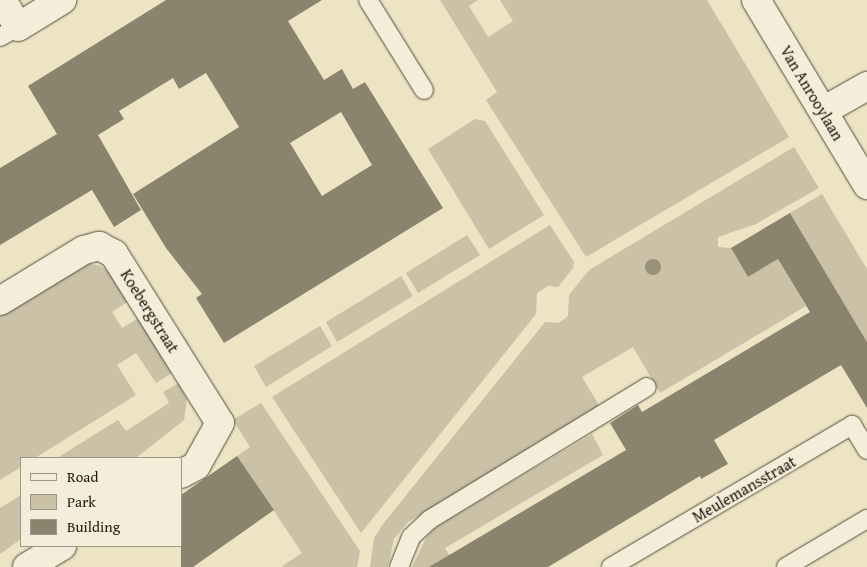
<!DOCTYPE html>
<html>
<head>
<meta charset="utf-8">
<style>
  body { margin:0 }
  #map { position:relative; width:867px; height:567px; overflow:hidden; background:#ede4c4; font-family:"Gentium Book Plus",serif }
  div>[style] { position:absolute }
  .green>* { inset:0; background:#cac1a6 }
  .building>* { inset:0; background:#8c836e }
  .roads { filter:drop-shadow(0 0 1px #554c3e) drop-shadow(0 0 1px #554c3e) }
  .lane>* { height:18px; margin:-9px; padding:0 9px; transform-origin:9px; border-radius:9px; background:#f3edd9 }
  .street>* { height:28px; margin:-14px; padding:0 14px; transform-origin:14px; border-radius:14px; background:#f3edd9 }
  .trees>* { width:16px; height:16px; margin:-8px; border-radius:50%; background:#99907a }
  span { translate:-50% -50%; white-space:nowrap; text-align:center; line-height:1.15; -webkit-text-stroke:5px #f3edd9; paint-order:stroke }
  .street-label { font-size:16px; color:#221911 }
  .legend { position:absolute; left:20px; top:457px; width:162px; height:90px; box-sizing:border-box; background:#f3edd9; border:1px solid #9f9889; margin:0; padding:6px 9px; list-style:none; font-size:15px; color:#221911 }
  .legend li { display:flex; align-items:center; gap:10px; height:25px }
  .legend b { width:25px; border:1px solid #9f9889 }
</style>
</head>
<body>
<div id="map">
  <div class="green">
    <div style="clip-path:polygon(440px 0,478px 0,469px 6px,488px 37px,513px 21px,500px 0,707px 0,789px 137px,586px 257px,486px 100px,497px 92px)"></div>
    <div style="clip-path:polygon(475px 119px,485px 121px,544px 215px,489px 249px,428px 149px)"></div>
    <div style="clip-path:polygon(794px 147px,819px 188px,756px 224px,718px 237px,718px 247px,731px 248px,748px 277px,778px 259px,806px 306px,660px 393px,633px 347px,582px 377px,600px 407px,408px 522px,394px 539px,388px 567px,370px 567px,374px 538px,383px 524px,545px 322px,559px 323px,568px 316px,569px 295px,589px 270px)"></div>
    <div style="clip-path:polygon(822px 194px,867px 269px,867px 342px,790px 213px)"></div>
    <div style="clip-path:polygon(550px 225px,574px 262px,573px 268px,558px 287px,548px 286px,537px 293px,536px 314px,361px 533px,272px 397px)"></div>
    <div style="clip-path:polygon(467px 235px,480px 255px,418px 293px,406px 273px)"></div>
    <div style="clip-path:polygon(86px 263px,101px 266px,113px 276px,129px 301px,112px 312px,122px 328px,139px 318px,172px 373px,156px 383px,136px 353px,117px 365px,136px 395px,35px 458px,21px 458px,21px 467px,0 480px,0 312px)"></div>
    <div style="clip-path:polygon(401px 276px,413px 296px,337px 342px,326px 322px)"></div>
    <div style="clip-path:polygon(320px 326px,332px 346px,266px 387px,254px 366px)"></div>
    <div style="clip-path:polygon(179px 383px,187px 399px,184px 420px,136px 458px,57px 458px,118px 420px,126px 431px,169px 403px,163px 392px)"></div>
    <div style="clip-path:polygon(261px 403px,360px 551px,357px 567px,281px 567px,302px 553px,237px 456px,250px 447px,233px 420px)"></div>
    <div style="clip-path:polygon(592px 434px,603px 455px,445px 548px,456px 567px,412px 567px,427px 536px,438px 525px)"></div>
    <div style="clip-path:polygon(21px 495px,21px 539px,0 554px,0 508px)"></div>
  </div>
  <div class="building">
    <div style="clip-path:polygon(evenodd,166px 0,322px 0,288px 21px,324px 80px,342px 69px,353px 89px,365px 82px,443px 208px,224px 343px,196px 298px,202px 294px,166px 248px,133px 194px,239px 127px,206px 73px,179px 89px,173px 78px,119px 111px,124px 119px,98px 135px,141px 210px,114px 227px,92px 190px,0 245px,0 168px,57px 134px,28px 86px,166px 0,341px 112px,372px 165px,322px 196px,290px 143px,341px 112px)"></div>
    <div style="clip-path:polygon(790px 213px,867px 342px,867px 408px,841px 365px,714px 440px,728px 464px,701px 479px,700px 476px,548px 567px,429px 567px,626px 450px,610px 423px,638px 405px,642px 412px,810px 312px,778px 259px,748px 277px,731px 248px)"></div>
    <div style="clip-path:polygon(237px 456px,274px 510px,193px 567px,181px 567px,181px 495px)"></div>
  </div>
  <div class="roads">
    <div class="lane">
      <div style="left:368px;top:0;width:106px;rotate:58.1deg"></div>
      <div style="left:0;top:37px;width:21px;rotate:-29deg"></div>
      <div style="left:399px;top:567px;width:32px;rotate:-68deg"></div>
      <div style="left:411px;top:537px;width:25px;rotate:-43deg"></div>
      <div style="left:429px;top:520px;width:255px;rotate:-31.4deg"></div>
      <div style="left:611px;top:567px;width:280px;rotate:-30.5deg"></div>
      <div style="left:852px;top:425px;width:29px;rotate:59deg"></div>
      <div style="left:786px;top:567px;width:94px;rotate:-30.7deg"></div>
    </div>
    <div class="street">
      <div style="left:2px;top:0;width:31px;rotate:59deg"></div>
      <div style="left:18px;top:27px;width:52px;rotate:-31.5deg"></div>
      <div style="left:756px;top:0;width:216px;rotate:59deg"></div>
      <div style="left:823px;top:111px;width:51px;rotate:-29.6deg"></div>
      <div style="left:0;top:301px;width:98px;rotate:-31.3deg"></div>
      <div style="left:84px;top:250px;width:16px;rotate:-15deg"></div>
      <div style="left:99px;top:246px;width:17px;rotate:28deg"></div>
      <div style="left:114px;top:254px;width:199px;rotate:57.9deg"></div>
      <div style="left:220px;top:423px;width:49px;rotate:119.2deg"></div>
      <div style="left:196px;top:466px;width:17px;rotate:152deg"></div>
      <div style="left:27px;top:567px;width:41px;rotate:-31deg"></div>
    </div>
  </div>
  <div class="trees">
    <div style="left:653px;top:267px"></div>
  </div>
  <div class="street-label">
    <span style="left:812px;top:93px;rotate:59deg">Van Anrooylaan</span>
    <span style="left:150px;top:311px;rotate:58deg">Koebergstraat</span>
    <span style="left:744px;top:489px;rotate:-30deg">Meulemansstraat</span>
  </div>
  <ul class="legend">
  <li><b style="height:6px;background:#f3edd9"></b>Road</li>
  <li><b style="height:14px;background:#cac1a6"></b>Park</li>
  <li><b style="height:14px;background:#8c836e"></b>Building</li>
  </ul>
</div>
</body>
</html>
